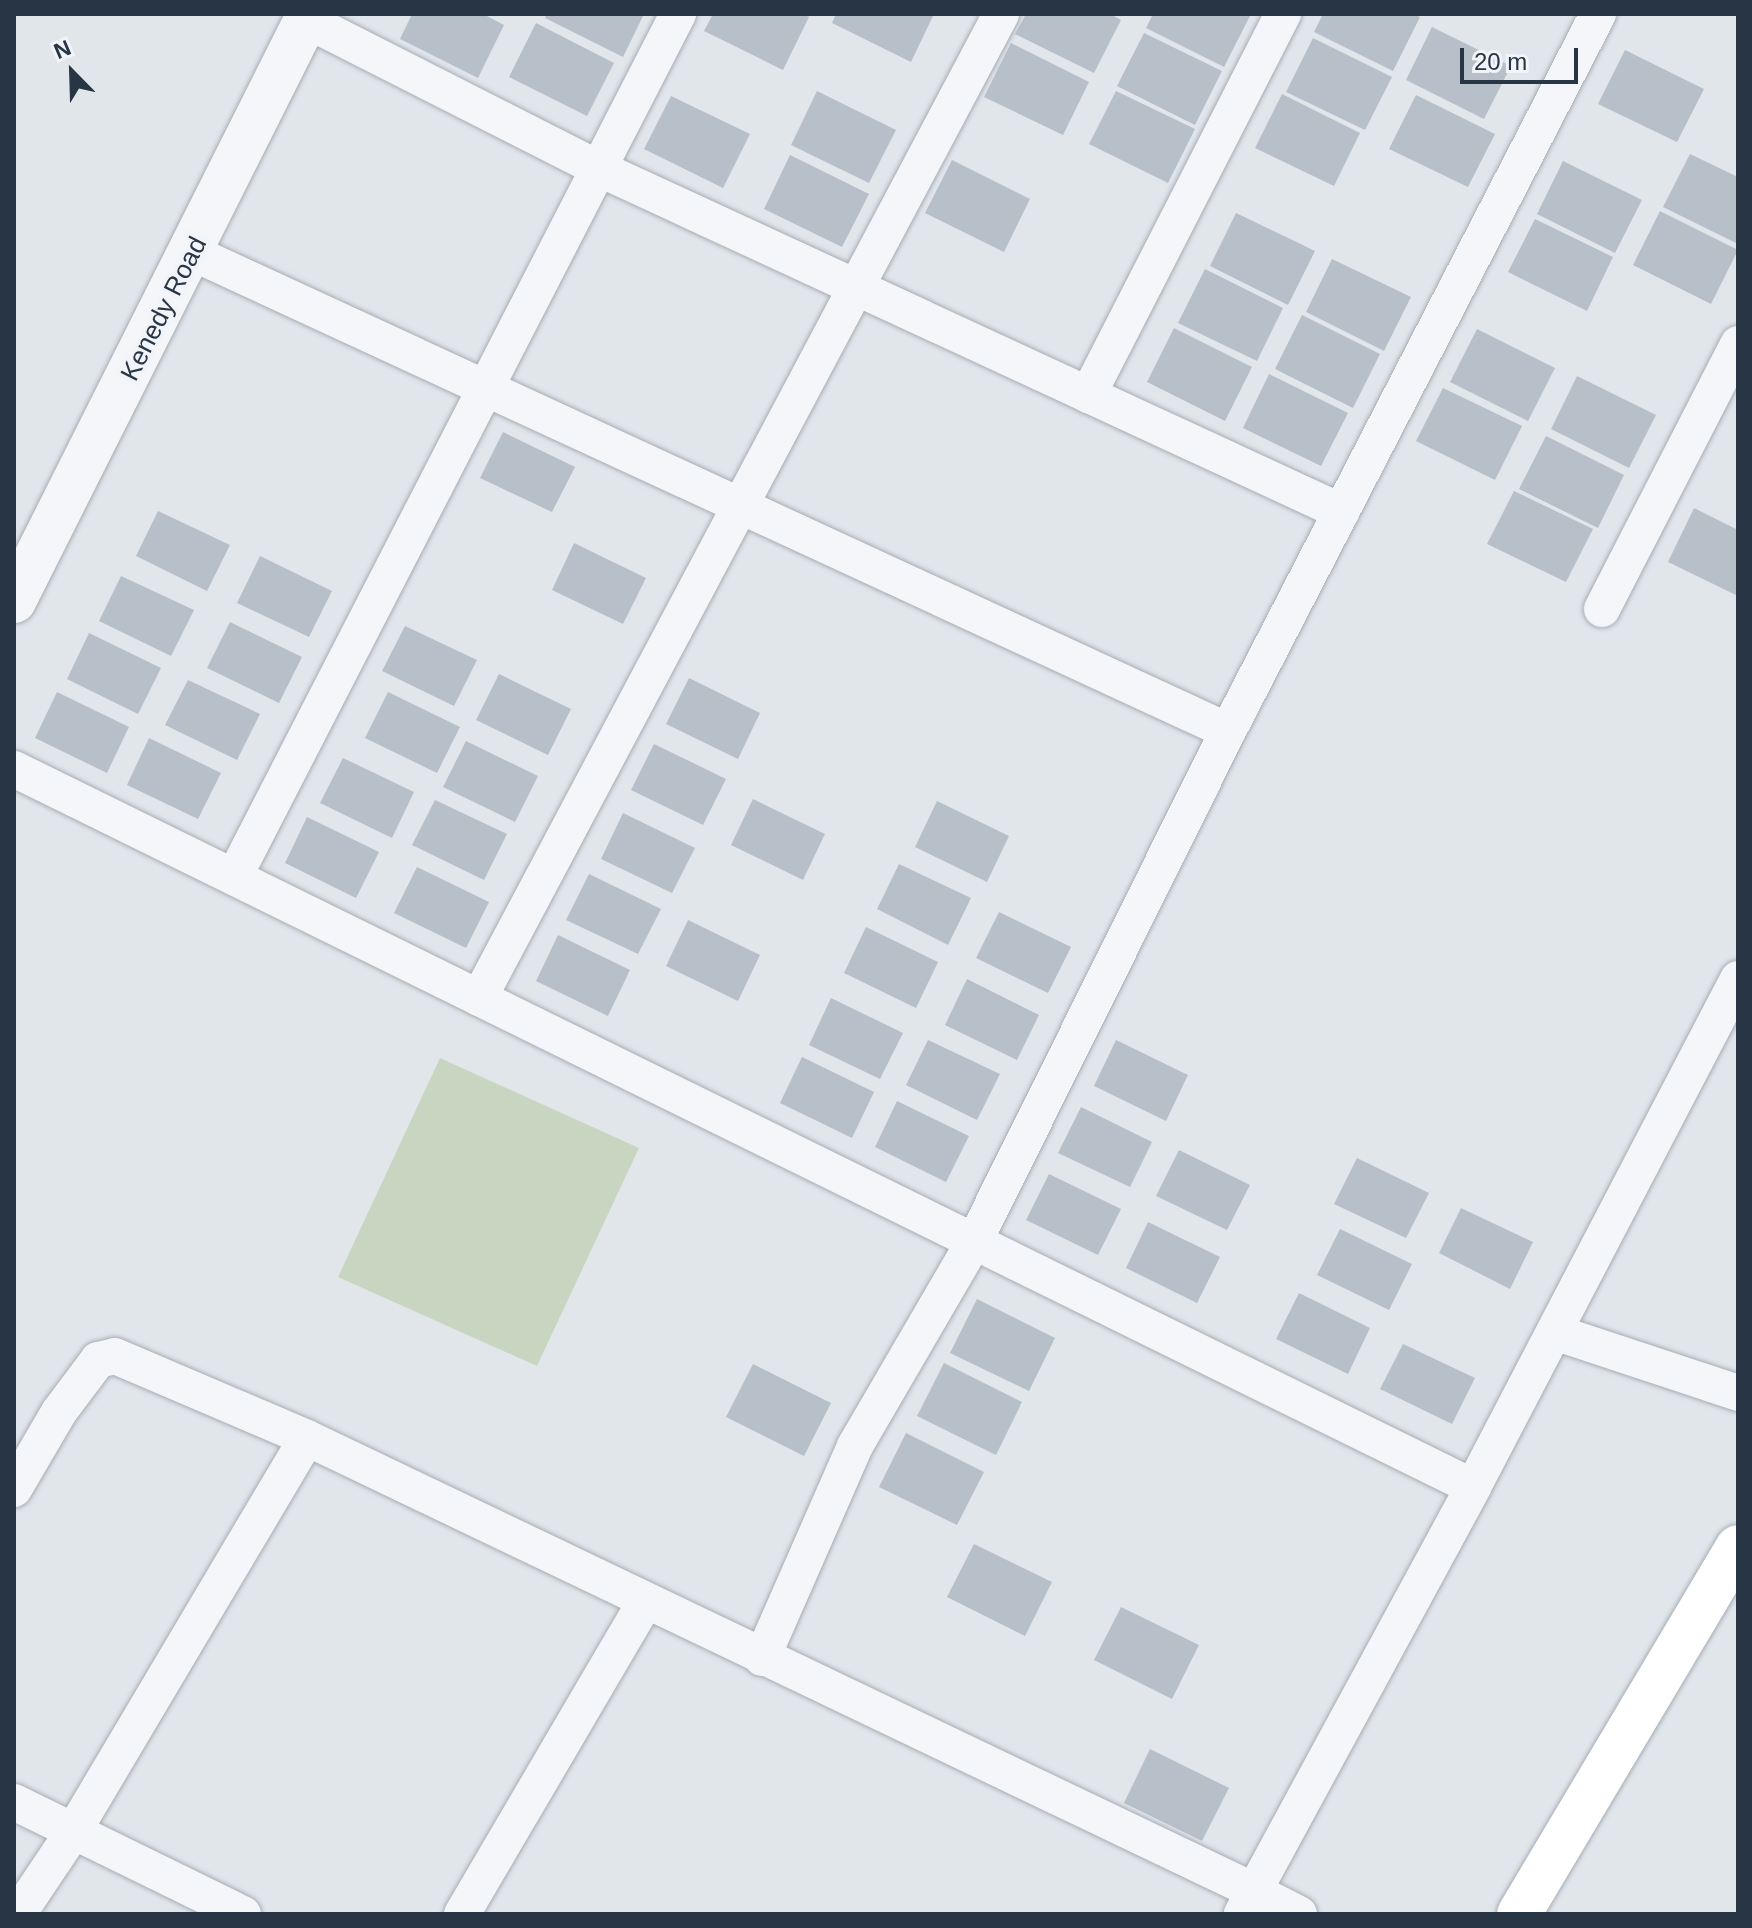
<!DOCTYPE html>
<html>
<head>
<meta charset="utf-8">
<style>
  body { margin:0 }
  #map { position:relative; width:1752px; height:1928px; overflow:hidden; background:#e1e6eb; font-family:Arial,sans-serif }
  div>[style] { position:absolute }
  .green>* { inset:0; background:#c8d6c1 }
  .building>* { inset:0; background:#b7bfc9 }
  .roads { filter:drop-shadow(0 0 2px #a5adb6) drop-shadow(0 0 2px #a5adb6) }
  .minor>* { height:36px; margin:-18px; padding:0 18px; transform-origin:18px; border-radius:18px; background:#f4f6f9 }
  .tertiary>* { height:44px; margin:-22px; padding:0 22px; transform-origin:22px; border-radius:22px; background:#f4f6f9 }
  .secondary>* { height:44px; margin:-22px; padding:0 22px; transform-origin:22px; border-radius:22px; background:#fff }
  span { translate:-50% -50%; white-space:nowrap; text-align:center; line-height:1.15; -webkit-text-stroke:8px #f1f4f8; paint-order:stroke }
  .street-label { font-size:26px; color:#273544 }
  .frame { position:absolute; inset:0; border:16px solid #273544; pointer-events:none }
  .north { position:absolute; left:32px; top:32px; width:80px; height:80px; -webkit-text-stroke:6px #f1f4f8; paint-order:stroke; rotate:337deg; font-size:22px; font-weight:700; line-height:32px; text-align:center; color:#273544 }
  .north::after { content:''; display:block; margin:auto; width:28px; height:36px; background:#273544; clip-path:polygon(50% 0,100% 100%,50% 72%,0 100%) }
  .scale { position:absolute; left:1460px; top:48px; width:118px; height:36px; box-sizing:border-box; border:4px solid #273544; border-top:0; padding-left:10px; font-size:24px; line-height:28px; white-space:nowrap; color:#273544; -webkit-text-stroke:6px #f1f4f8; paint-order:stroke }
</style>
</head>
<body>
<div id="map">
  <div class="green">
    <div style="clip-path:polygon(440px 1058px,639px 1148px,537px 1366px,338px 1277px)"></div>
  </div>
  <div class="building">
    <div style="clip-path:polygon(412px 14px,483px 14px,504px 25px,478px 78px,400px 39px)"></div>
    <div style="clip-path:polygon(547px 14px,644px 14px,623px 57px,545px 18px)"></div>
    <div style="clip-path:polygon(713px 14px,804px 14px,809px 17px,783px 70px,704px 31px)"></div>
    <div style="clip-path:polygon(836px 14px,934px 14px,911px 62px,832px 23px)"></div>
    <div style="clip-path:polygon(1026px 14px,1110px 14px,1121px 20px,1094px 73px,1015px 34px)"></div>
    <div style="clip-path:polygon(1153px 14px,1251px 14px,1224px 67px,1146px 28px)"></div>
    <div style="clip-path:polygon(1323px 14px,1413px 14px,1420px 17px,1393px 71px,1314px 32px)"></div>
    <div style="clip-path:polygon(536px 23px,614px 63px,587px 116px,509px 77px)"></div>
    <div style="clip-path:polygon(1432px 27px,1511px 66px,1484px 119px,1406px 80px)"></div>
    <div style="clip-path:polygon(1144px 33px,1222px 71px,1195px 125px,1117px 86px)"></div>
    <div style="clip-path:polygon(1313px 38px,1392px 77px,1365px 130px,1286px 92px)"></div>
    <div style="clip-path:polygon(1011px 43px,1089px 82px,1063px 135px,984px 97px)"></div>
    <div style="clip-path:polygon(1625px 50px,1704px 89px,1677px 142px,1598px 104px)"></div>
    <div style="clip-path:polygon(817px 91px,896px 130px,869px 183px,791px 145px)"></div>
    <div style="clip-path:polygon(1116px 91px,1195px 129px,1168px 183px,1089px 144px)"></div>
    <div style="clip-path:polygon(1282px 94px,1360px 133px,1334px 186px,1255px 148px)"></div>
    <div style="clip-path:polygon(1416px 95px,1495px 134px,1468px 187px,1389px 149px)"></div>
    <div style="clip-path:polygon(671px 96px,750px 134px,723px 188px,644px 149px)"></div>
    <div style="clip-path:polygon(1690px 154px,1738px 177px,1738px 244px,1663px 207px)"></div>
    <div style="clip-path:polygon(790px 155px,869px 194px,842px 247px,764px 209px)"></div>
    <div style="clip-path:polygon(952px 160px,1030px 199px,1004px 252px,925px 213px)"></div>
    <div style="clip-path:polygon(1563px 161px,1642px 200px,1615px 253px,1537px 214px)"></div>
    <div style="clip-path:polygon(1660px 211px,1738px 250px,1711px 304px,1633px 265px)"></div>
    <div style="clip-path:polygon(1236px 213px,1315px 251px,1288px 305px,1210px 266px)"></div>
    <div style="clip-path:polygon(1535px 219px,1613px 257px,1587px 311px,1508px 272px)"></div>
    <div style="clip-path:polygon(1332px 259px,1411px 297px,1384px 351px,1306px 312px)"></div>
    <div style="clip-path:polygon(1205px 269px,1283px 308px,1257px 361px,1178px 323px)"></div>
    <div style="clip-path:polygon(1302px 315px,1380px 354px,1353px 408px,1275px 369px)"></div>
    <div style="clip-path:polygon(1174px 328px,1252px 367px,1225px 421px,1147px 382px)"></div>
    <div style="clip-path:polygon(1477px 329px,1555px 368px,1528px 421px,1450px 382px)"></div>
    <div style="clip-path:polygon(1269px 374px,1348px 413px,1321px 466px,1243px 428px)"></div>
    <div style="clip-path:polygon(1577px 376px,1656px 415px,1629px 468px,1551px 429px)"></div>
    <div style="clip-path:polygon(1443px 388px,1522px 426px,1495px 480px,1416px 441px)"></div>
    <div style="clip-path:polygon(503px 432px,575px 467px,552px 512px,480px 478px)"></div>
    <div style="clip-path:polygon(1546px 436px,1624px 475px,1598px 528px,1519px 489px)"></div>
    <div style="clip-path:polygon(1514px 491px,1593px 529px,1566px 582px,1487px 544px)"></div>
    <div style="clip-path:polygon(1694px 508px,1738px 530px,1738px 596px,1668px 562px)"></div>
    <div style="clip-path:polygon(158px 511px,230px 545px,207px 591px,136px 556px)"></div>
    <div style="clip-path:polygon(574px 543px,646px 578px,623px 624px,552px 590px)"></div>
    <div style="clip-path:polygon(260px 556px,332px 591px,309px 637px,237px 603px)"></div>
    <div style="clip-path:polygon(121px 576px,194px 610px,171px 656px,99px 621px)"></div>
    <div style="clip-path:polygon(230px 622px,302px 657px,279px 703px,207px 668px)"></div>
    <div style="clip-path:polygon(405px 626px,477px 660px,454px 706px,382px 671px)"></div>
    <div style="clip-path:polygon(89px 633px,161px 668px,138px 714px,67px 679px)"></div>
    <div style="clip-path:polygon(499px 674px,571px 709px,548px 755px,476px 720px)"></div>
    <div style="clip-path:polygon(689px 678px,760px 713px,738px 759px,666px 724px)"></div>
    <div style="clip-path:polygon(188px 680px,260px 714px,237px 760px,165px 725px)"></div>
    <div style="clip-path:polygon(57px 692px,129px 727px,107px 773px,35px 738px)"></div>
    <div style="clip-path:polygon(388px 692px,460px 727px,437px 773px,365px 738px)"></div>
    <div style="clip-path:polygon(149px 738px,221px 773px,198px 819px,127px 785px)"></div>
    <div style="clip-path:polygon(466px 741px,538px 776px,515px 822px,443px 787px)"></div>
    <div style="clip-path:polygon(654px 744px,726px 779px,703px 825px,631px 790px)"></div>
    <div style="clip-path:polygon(343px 758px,414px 792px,392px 838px,320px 803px)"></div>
    <div style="clip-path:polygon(753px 799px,825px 834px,803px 880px,731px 845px)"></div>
    <div style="clip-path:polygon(435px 800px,507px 834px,484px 880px,412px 845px)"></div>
    <div style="clip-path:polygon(937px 801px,1009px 836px,987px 882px,915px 847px)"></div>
    <div style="clip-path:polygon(623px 813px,695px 848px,672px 893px,601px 859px)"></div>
    <div style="clip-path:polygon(307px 817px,379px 852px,356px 898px,285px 863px)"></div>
    <div style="clip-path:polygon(899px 864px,971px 898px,948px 945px,877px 909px)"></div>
    <div style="clip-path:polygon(417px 867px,489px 902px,466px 948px,394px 913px)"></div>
    <div style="clip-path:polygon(589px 874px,661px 909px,638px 954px,566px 920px)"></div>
    <div style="clip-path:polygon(999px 912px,1071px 947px,1048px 993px,976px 958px)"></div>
    <div style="clip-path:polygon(688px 920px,760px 955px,738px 1001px,666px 966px)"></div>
    <div style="clip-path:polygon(866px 927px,938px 962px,916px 1008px,844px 973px)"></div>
    <div style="clip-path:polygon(558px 935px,630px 970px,608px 1016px,536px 981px)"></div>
    <div style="clip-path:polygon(967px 979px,1039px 1015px,1017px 1060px,945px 1025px)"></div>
    <div style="clip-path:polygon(831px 998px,903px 1033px,880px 1079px,809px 1045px)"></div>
    <div style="clip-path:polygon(928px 1040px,1000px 1074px,977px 1120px,906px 1085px)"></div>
    <div style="clip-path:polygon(1116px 1040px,1188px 1075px,1166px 1121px,1094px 1086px)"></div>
    <div style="clip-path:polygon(802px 1057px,874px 1092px,852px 1138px,780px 1103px)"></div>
    <div style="clip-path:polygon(897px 1101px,969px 1136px,946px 1182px,875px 1147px)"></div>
    <div style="clip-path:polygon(1081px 1107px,1152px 1142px,1130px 1187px,1058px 1153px)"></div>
    <div style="clip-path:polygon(1179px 1150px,1250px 1185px,1227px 1230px,1156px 1196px)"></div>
    <div style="clip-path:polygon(1357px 1158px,1429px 1193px,1406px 1238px,1334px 1204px)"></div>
    <div style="clip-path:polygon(1049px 1174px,1121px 1209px,1098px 1255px,1026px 1220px)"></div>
    <div style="clip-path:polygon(1461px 1208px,1533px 1242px,1510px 1289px,1439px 1253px)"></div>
    <div style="clip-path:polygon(1148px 1222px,1220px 1257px,1197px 1303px,1126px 1268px)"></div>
    <div style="clip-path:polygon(1340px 1229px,1412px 1264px,1389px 1310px,1317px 1275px)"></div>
    <div style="clip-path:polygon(1299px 1293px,1370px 1328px,1348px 1374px,1276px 1339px)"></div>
    <div style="clip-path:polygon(977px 1299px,1055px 1338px,1029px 1391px,950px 1353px)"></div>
    <div style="clip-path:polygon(1403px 1344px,1475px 1378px,1452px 1424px,1380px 1389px)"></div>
    <div style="clip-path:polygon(944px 1363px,1022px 1402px,996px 1455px,917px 1416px)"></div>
    <div style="clip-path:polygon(753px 1364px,831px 1403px,804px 1456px,726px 1417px)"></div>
    <div style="clip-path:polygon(906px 1433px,984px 1472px,957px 1525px,879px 1487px)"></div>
    <div style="clip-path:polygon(974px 1544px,1052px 1582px,1025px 1636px,947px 1597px)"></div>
    <div style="clip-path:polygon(1121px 1607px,1199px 1645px,1172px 1699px,1094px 1660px)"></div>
    <div style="clip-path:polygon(1150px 1749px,1229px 1788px,1202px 1841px,1124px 1803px)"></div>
  </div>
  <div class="roads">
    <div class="minor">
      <div style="left:306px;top:20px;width:330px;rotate:26.9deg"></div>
      <div style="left:600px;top:169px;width:817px;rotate:24.81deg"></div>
      <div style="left:193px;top:253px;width:1140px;rotate:24.79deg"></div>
      <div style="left:1088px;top:395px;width:428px;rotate:-62.9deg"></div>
      <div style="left:1602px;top:609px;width:298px;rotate:-62.8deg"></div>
      <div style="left:14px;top:769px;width:1626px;rotate:26.2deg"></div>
      <div style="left:1473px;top:1487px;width:573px;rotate:-62.45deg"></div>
      <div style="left:234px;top:877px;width:971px;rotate:-62.77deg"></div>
      <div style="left:479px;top:998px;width:1114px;rotate:-62.05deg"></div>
      <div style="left:1557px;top:1333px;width:191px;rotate:18.3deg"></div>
      <div style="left:14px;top:1489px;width:89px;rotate:-59.7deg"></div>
      <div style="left:59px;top:1412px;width:65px;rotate:-53.1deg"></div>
      <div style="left:98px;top:1360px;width:17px;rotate:-13deg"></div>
      <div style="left:115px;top:1356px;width:209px;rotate:23.1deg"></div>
      <div style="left:307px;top:1438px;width:1050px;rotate:25.56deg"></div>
      <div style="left:1254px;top:1891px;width:26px;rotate:118deg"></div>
      <div style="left:762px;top:1658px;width:232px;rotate:-66.3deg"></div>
      <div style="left:855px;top:1446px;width:238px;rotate:-59.8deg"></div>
      <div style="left:975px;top:1240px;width:568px;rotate:-63.57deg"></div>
      <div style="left:1228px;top:731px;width:807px;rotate:-62.7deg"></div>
      <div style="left:14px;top:1802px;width:255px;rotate:26.1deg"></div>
      <div style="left:18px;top:1914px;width:99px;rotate:-56.1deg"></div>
      <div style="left:73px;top:1832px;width:458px;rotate:-59.3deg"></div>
      <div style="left:462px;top:1914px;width:362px;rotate:-59.6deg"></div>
      <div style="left:1299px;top:1914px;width:51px;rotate:-152.9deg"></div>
      <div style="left:1254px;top:1891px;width:460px;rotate:-61.5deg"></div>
    </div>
    <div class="tertiary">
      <div style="left:14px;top:601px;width:657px;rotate:-63.32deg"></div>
    </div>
    <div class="secondary">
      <div style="left:1519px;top:1914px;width:427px;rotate:-59.2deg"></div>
    </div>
  </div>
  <div class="street-label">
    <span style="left:164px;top:309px;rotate:-63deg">Kenedy Road</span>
  </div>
  <div class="frame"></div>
  <div class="north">N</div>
  <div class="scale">20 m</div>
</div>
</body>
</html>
